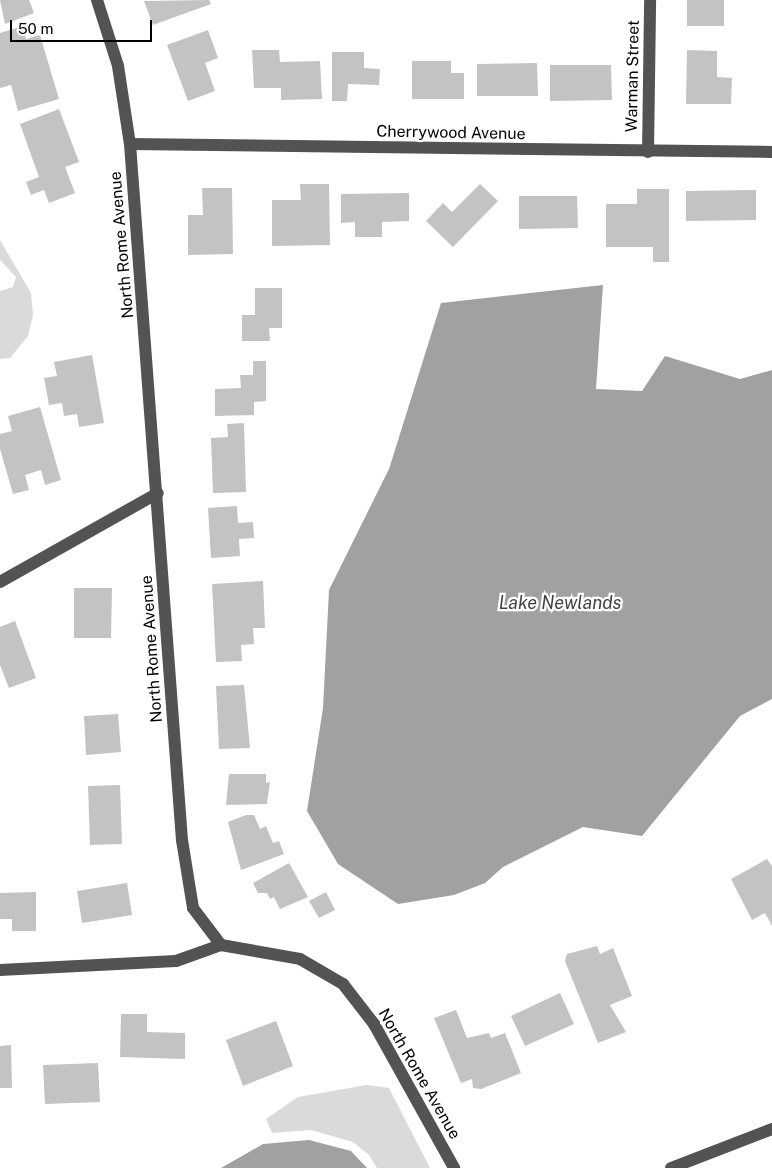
<!DOCTYPE html>
<html>
<head>
<meta charset="utf-8">
<style>
  body { margin:0 }
  #map { position:relative; width:772px; height:1168px; overflow:hidden; background:#fff; font-family:"Public Sans",sans-serif }
  div>[style] { position:absolute }
  .green>* { inset:0; background:#dadada }
  .water>* { inset:0; background:#a1a1a1 }
  .building>* { inset:0; background:#c3c3c3 }
  .minor>* { height:12px; margin:-6px; padding:0 6px; transform-origin:6px; border-radius:6px; background:#535353 }
  span { translate:-50% -50%; white-space:nowrap; text-align:center; line-height:1.15; -webkit-text-stroke:4.5px #fff; paint-order:stroke }
  .street-label { font-size:16px; color:#000 }
  .water-label { font-size:18px; color:#424242; font-style:italic }
  .scale { position:absolute; left:10px; top:20px; width:142px; height:22px; box-sizing:border-box; border:2px solid #000; border-top:0; padding-left:6px; font-size:15px; line-height:18px; white-space:nowrap; color:#000; -webkit-text-stroke:4px #fff; paint-order:stroke }
</style>
</head>
<body>
<div id="map">
  <div class="green">
    <div style="clip-path:polygon(0 240px,31px 293px,33px 315px,28px 336px,10px 358px,0 359px,0 291px,13px 287px,16px 277px,0 260px)"></div>
    <div style="clip-path:polygon(367px 1085px,389px 1088px,430px 1168px,377px 1168px,369px 1155px,353px 1142px,311px 1130px,272px 1133px,266px 1119px,298px 1097px)"></div>
  </div>
  <div class="water">
    <div style="clip-path:polygon(603px 285px,596px 389px,642px 391px,665px 356px,740px 379px,772px 370px,772px 699px,740px 716px,642px 836px,583px 827px,503px 867px,485px 883px,454px 895px,398px 904px,338px 864px,307px 811px,323px 708px,329px 590px,389px 469px,441px 303px)"></div>
    <div style="clip-path:polygon(309px 1140px,351px 1151px,367px 1168px,221px 1168px,263px 1144px)"></div>
  </div>
  <div class="building">
    <div style="clip-path:polygon(0 0,29px 0,34px 13px,5px 24px)"></div>
    <div style="clip-path:polygon(209px 0,211px 4px,153px 25px,144px 1px)"></div>
    <div style="clip-path:polygon(687px 0,724px 0,724px 26px,687px 26px)"></div>
    <div style="clip-path:polygon(23px 26px,26px 39px,40px 35px,59px 99px,18px 111px,11px 85px,0 88px,0 33px)"></div>
    <div style="clip-path:polygon(208px 30px,218px 58px,205px 63px,215px 91px,188px 101px,167px 45px)"></div>
    <div style="clip-path:polygon(252px 50px,279px 50px,280px 62px,320px 61px,322px 99px,281px 100px,281px 88px,254px 88px)"></div>
    <div style="clip-path:polygon(687px 50px,717px 51px,717px 77px,732px 78px,731px 104px,686px 104px)"></div>
    <div style="clip-path:polygon(332px 52px,364px 52px,364px 68px,380px 69px,379px 85px,348px 84px,347px 101px,332px 101px)"></div>
    <div style="clip-path:polygon(412px 61px,451px 61px,451px 73px,464px 73px,464px 99px,412px 99px)"></div>
    <div style="clip-path:polygon(537px 63px,538px 96px,477px 96px,477px 64px)"></div>
    <div style="clip-path:polygon(550px 65px,611px 65px,612px 100px,550px 101px)"></div>
    <div style="clip-path:polygon(59px 109px,79px 162px,65px 167px,75px 193px,49px 203px,44px 190px,31px 195px,26px 182px,39px 177px,20px 124px)"></div>
    <div style="clip-path:polygon(300px 184px,329px 184px,330px 245px,272px 246px,272px 200px,301px 200px)"></div>
    <div style="clip-path:polygon(480px 184px,498px 201px,453px 247px,426px 221px,443px 203px,452px 212px)"></div>
    <div style="clip-path:polygon(202px 188px,232px 188px,233px 254px,188px 255px,188px 215px,203px 215px)"></div>
    <div style="clip-path:polygon(637px 189px,669px 189px,669px 262px,653px 262px,653px 247px,606px 247px,606px 204px,637px 204px)"></div>
    <div style="clip-path:polygon(756px 190px,756px 220px,686px 221px,686px 191px)"></div>
    <div style="clip-path:polygon(409px 193px,409px 221px,382px 222px,382px 237px,355px 237px,355px 222px,341px 223px,341px 194px)"></div>
    <div style="clip-path:polygon(519px 196px,577px 196px,578px 228px,519px 229px)"></div>
    <div style="clip-path:polygon(255px 288px,282px 288px,282px 328px,269px 328px,270px 341px,242px 341px,242px 315px,255px 315px)"></div>
    <div style="clip-path:polygon(92px 355px,104px 423px,79px 427px,77px 414px,64px 416px,62px 403px,49px 405px,44px 378px,57px 376px,54px 362px)"></div>
    <div style="clip-path:polygon(253px 361px,266px 361px,266px 401px,254px 402px,254px 415px,215px 416px,215px 389px,241px 388px,240px 375px,253px 375px)"></div>
    <div style="clip-path:polygon(40px 407px,61px 480px,45px 485px,41px 470px,25px 475px,29px 490px,13px 494px,0 449px,0 434px,12px 431px,8px 416px)"></div>
    <div style="clip-path:polygon(244px 423px,246px 492px,213px 493px,211px 438px,228px 437px,227px 424px)"></div>
    <div style="clip-path:polygon(237px 506px,238px 523px,253px 522px,254px 538px,239px 539px,240px 556px,211px 558px,208px 508px)"></div>
    <div style="clip-path:polygon(263px 581px,265px 628px,253px 628px,254px 644px,241px 645px,242px 661px,216px 662px,212px 584px)"></div>
    <div style="clip-path:polygon(74px 588px,112px 588px,111px 638px,74px 638px)"></div>
    <div style="clip-path:polygon(15px 621px,36px 678px,9px 688px,0 665px,0 627px)"></div>
    <div style="clip-path:polygon(244px 685px,250px 748px,219px 749px,216px 686px)"></div>
    <div style="clip-path:polygon(118px 714px,121px 752px,86px 755px,84px 716px)"></div>
    <div style="clip-path:polygon(229px 774px,266px 774px,266px 783px,270px 782px,267px 804px,226px 805px)"></div>
    <div style="clip-path:polygon(120px 785px,122px 844px,90px 845px,88px 786px)"></div>
    <div style="clip-path:polygon(246px 815px,254px 815px,260px 829px,266px 826px,273px 843px,279px 841px,284px 854px,241px 870px,228px 822px)"></div>
    <div style="clip-path:polygon(767px 859px,772px 866px,772px 926px,765px 913px,752px 920px,731px 879px)"></div>
    <div style="clip-path:polygon(289px 863px,308px 897px,280px 909px,274px 897px,270px 899px,267px 893px,258px 893px,253px 883px)"></div>
    <div style="clip-path:polygon(127px 883px,132px 915px,82px 923px,77px 891px)"></div>
    <div style="clip-path:polygon(36px 892px,36px 931px,12px 931px,12px 919px,0 919px,0 893px)"></div>
    <div style="clip-path:polygon(326px 892px,335px 910px,319px 918px,309px 901px)"></div>
    <div style="clip-path:polygon(597px 946px,600px 954px,613px 948px,632px 996px,610px 1005px,626px 1032px,598px 1043px,565px 961px,567px 954px)"></div>
    <div style="clip-path:polygon(560px 993px,574px 1024px,525px 1046px,511px 1016px)"></div>
    <div style="clip-path:polygon(456px 1010px,467px 1038px,489px 1033px,491px 1038px,505px 1033px,521px 1073px,481px 1089px,473px 1088px,472px 1079px,461px 1083px,434px 1018px)"></div>
    <div style="clip-path:polygon(121px 1014px,147px 1014px,147px 1032px,185px 1033px,185px 1059px,120px 1057px)"></div>
    <div style="clip-path:polygon(276px 1021px,293px 1066px,243px 1086px,226px 1040px)"></div>
    <div style="clip-path:polygon(11px 1045px,12px 1088px,0 1088px,0 1046px)"></div>
    <div style="clip-path:polygon(98px 1063px,100px 1102px,45px 1104px,43px 1065px)"></div>
  </div>
  <div class="minor">
    <div style="left:97px;top:0;width:69px;rotate:72.3deg"></div>
    <div style="left:118px;top:66px;width:79px;rotate:81.3deg"></div>
    <div style="left:130px;top:144px;width:698px;rotate:85.73deg"></div>
    <div style="left:182px;top:840px;width:69px;rotate:80.8deg"></div>
    <div style="left:193px;top:908px;width:46px;rotate:52.9deg"></div>
    <div style="left:221px;top:945px;width:80px;rotate:10deg"></div>
    <div style="left:300px;top:959px;width:50px;rotate:30.2deg"></div>
    <div style="left:343px;top:984px;width:51px;rotate:52.2deg"></div>
    <div style="left:374px;top:1024px;width:165px;rotate:60.9deg"></div>
    <div style="left:130px;top:144px;width:642px;rotate:0.71deg"></div>
    <div style="left:648px;top:152px;width:152px;rotate:-89.2deg"></div>
    <div style="left:0;top:582px;width:181px;rotate:-29.4deg"></div>
    <div style="left:0;top:970px;width:176px;rotate:-2.9deg"></div>
    <div style="left:176px;top:961px;width:48px;rotate:-19.6deg"></div>
    <div style="left:671px;top:1168px;width:108px;rotate:-21.1deg"></div>
  </div>
  <div class="street-label">
    <span style="left:633px;top:76px;rotate:-89deg">Warman Street</span>
    <span style="left:451px;top:133px;rotate:1deg">Cherrywood Avenue</span>
    <span style="left:122px;top:245px;rotate:-95deg">North Rome Avenue</span>
    <span style="left:152px;top:649px;rotate:-94deg">North Rome Avenue</span>
    <span style="left:419px;top:1074px;rotate:60deg">North Rome Avenue</span>
  </div>
  <div class="water-label">
    <span style="left:560px;top:603px">Lake Newlands</span>
  </div>
  <div class="scale">50 m</div>
</div>
</body>
</html>
